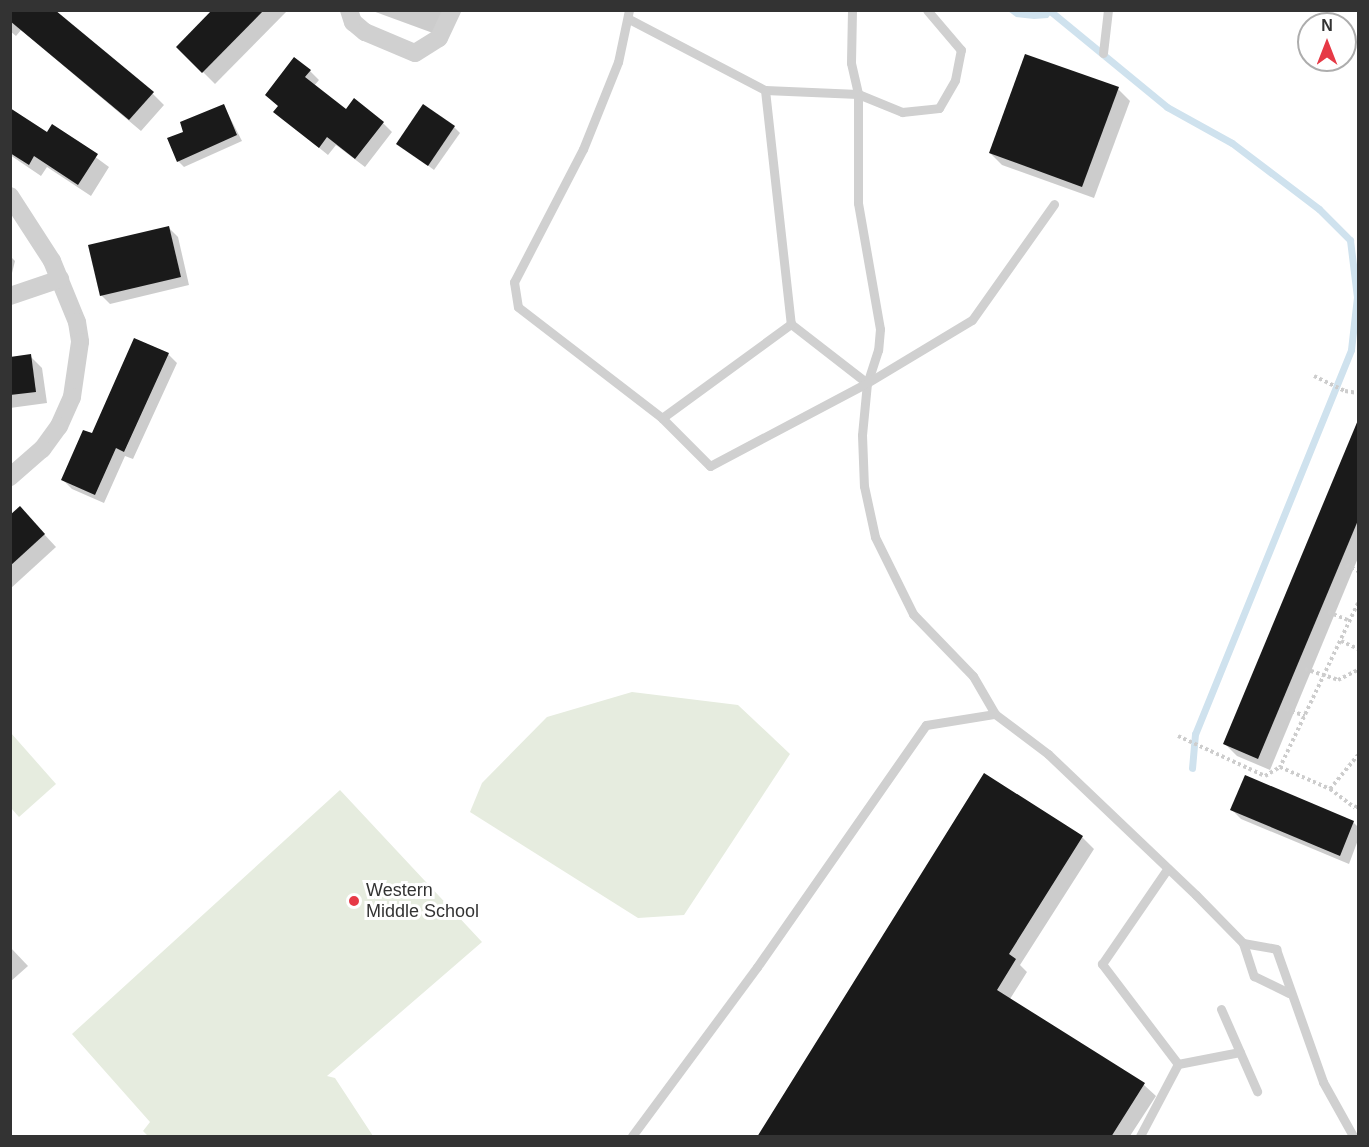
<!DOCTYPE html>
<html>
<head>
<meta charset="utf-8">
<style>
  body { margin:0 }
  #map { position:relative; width:1369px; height:1147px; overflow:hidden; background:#fff; font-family:Arial,sans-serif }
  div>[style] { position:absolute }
  .green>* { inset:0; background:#e6ecdf }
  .water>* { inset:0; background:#cfe2ee }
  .shadow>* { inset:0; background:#0003 }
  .stream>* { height:7px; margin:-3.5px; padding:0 3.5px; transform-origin:3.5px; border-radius:3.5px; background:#cfe2ee }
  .building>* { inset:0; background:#1a1a1a }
  .path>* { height:4px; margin-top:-2px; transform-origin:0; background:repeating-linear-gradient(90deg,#cdcdcd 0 3px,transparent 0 6px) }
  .service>* { height:9px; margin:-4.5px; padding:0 4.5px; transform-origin:4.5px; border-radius:4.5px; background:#d0d0d0 }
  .minor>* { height:18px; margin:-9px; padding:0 9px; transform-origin:9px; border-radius:9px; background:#d0d0d0 }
  .dots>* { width:16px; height:16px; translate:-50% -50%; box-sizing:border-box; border:3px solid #fff; border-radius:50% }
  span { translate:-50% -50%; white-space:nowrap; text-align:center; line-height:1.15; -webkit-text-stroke:6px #fff; paint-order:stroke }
  .poi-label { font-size:18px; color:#333 }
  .left { translate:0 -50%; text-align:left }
  .frame { position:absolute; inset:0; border:12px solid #333; pointer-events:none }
  .north { position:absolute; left:1297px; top:12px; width:60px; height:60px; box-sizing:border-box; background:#fff; border:2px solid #adadad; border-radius:50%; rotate:0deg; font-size:16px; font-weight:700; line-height:24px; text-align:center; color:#333 }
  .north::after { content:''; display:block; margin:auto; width:21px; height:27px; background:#e63946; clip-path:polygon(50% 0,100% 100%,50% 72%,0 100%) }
</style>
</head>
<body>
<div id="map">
  <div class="green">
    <div style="clip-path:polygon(632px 692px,738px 705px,790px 754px,684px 915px,638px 918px,470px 812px,482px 783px,547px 717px)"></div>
    <div style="clip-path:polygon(11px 733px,56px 784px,19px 817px,11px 808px)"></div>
    <div style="clip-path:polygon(340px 790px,482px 942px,327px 1076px,335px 1078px,373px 1136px,148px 1136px,143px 1131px,150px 1122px,72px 1034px)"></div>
  </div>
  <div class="water">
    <div style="clip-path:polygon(1008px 11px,1053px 10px,1053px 11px,1048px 18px,1034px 19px,1016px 17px)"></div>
  </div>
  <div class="shadow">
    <div style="clip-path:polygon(10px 10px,152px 93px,164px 105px,141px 131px,21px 30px,16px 36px,10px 31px)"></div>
    <div style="clip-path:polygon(214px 10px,288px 10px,215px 84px,178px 47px)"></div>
    <div style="clip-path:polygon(370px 10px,450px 10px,441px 36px)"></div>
    <div style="clip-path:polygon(310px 71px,319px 80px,314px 86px,346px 111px,383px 123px,392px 132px,365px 167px,336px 145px,328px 155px,275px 112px)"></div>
    <div style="clip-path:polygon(1118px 89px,1130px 101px,1094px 198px,1002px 165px,990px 153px)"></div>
    <div style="clip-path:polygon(224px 106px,242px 141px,184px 167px,178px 161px,185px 132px)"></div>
    <div style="clip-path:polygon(10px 110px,48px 134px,53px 126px,109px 167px,91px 196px,47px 167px,41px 176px,10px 155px)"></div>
    <div style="clip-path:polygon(454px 127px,460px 133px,434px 170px,398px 143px)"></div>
    <div style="clip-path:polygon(169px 228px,178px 237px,189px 285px,110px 304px,101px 295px)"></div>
    <div style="clip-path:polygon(10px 256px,15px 261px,10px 281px)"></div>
    <div style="clip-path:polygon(168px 354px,177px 363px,133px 459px,125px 456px,104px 503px,72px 489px,63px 480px,92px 435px)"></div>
    <div style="clip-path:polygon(30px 356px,42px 368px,47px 403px,10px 408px,10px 359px)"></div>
    <div style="clip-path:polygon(1358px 423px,1358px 558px,1270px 770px,1237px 756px,1225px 744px)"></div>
    <div style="clip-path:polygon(10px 517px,31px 520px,56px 547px,10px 589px)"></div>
    <div style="clip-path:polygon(1232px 810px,1353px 822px,1358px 827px,1358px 840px,1349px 864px,1241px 819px)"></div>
    <div style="clip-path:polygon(1082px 837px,1094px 849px,1020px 965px,1027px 972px,1010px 999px,1144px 1085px,1156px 1096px,1130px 1136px,759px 1136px)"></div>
    <div style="clip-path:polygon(10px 947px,28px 966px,10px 982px)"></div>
  </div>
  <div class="stream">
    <div style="left:1049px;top:10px;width:153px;rotate:39.4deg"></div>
    <div style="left:1167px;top:107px;width:74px;rotate:29deg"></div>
    <div style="left:1232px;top:143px;width:109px;rotate:37.2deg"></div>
    <div style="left:1319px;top:209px;width:44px;rotate:45deg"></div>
    <div style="left:1350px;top:240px;width:57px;rotate:83deg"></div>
    <div style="left:1357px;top:297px;width:53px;rotate:96.5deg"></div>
    <div style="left:1351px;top:350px;width:414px;rotate:112.1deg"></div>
    <div style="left:1195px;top:734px;width:34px;rotate:95deg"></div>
  </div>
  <div class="building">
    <div style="clip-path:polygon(10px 10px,55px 10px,154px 92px,129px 120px,10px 21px)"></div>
    <div style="clip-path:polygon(212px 10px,264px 10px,202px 73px,176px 47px)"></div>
    <div style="clip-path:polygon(1025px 54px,1119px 87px,1082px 187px,989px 153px)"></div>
    <div style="clip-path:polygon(294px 57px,311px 70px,305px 77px,346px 109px,354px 98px,384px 122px,355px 159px,327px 137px,319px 148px,273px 112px,278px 106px,265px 95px)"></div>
    <div style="clip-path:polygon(224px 104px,237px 135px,177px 162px,167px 138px,183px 132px,180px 122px)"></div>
    <div style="clip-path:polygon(423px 104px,455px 126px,428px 166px,396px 144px)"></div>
    <div style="clip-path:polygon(10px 108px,47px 132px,52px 124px,98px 154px,78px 185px,34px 156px,29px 165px,10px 153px)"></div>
    <div style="clip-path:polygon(169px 226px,181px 277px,100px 296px,88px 245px)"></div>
    <div style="clip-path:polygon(134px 338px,169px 353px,124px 452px,116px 448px,95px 495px,61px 480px,83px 430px,92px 433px)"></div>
    <div style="clip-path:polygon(31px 354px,36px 392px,10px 395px,10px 357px)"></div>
    <div style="clip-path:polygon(1358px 420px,1359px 518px,1258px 759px,1223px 744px)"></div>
    <div style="clip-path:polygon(20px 506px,45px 534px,10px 566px,10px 515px)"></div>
    <div style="clip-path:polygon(984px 773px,1083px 836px,1009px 954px,1016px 959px,997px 990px,1145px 1083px,1111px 1137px,757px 1137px)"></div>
    <div style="clip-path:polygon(1245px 775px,1354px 821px,1340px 856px,1230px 810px)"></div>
  </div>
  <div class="path">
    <div style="left:1314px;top:376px;width:34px;rotate:26deg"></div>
    <div style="left:1345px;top:391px;width:13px;rotate:9deg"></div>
    <div style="left:1346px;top:565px;width:13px;rotate:27deg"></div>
    <div style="left:1358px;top:603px;width:182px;rotate:115.4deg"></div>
    <div style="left:1280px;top:767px;width:55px;rotate:23.7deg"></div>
    <div style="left:1330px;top:789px;width:31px;rotate:37deg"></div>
    <div style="left:1355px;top:808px;width:4px;rotate:-45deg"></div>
    <div style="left:1328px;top:612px;width:24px;rotate:22deg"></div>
    <div style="left:1341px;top:641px;width:19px;rotate:25deg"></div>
    <div style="left:1305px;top:669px;width:35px;rotate:18deg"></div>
    <div style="left:1338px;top:680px;width:22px;rotate:-27deg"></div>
    <div style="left:1286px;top:709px;width:20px;rotate:20deg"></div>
    <div style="left:1178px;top:736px;width:96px;rotate:24.7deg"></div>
    <div style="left:1265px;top:776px;width:17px;rotate:-31deg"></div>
    <div style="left:1330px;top:789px;width:44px;rotate:-50.5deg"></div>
  </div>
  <div class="service">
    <div style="left:629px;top:10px;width:53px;rotate:101.9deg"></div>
    <div style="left:618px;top:62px;width:94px;rotate:111.9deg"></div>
    <div style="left:583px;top:149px;width:150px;rotate:117.4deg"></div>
    <div style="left:514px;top:282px;width:25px;rotate:81deg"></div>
    <div style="left:518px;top:307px;width:182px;rotate:37.6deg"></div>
    <div style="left:662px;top:418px;width:160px;rotate:-36.1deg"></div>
    <div style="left:791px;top:324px;width:96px;rotate:37.8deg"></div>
    <div style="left:852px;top:10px;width:53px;rotate:91.1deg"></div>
    <div style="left:851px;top:63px;width:32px;rotate:77deg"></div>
    <div style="left:858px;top:94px;width:48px;rotate:22.2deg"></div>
    <div style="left:902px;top:112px;width:37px;rotate:-6deg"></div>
    <div style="left:939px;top:108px;width:32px;rotate:-60deg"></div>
    <div style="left:955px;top:80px;width:31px;rotate:-79deg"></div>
    <div style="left:961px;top:50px;width:52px;rotate:-130.4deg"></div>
    <div style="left:629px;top:19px;width:153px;rotate:27.6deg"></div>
    <div style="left:765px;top:90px;width:93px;rotate:2.5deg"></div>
    <div style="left:858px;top:94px;width:109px;rotate:90deg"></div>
    <div style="left:858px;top:203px;width:128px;rotate:80.1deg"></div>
    <div style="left:880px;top:329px;width:21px;rotate:95deg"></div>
    <div style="left:878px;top:350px;width:35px;rotate:108deg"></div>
    <div style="left:867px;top:383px;width:52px;rotate:95.5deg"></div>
    <div style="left:862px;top:435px;width:51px;rotate:87.8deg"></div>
    <div style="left:864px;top:486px;width:52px;rotate:77.8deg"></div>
    <div style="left:875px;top:537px;width:86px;rotate:63.7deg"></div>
    <div style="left:913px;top:614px;width:86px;rotate:45.9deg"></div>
    <div style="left:973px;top:676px;width:44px;rotate:59.9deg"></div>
    <div style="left:1103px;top:53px;width:43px;rotate:-83.4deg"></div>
    <div style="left:765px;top:90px;width:235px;rotate:83.7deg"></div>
    <div style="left:662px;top:418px;width:68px;rotate:45deg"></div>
    <div style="left:710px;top:466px;width:178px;rotate:-27.9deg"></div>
    <div style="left:867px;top:383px;width:122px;rotate:-31deg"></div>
    <div style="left:972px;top:320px;width:142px;rotate:-54.7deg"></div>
    <div style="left:1243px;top:943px;width:34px;rotate:10deg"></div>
    <div style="left:1276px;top:949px;width:141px;rotate:70.5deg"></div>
    <div style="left:1323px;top:1082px;width:62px;rotate:60.9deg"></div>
    <div style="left:1221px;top:1009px;width:90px;rotate:66.3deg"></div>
    <div style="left:1178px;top:1064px;width:63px;rotate:-11deg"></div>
    <div style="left:632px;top:1136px;width:210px;rotate:-53.5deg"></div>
    <div style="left:757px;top:967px;width:295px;rotate:-55.1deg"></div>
    <div style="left:926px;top:725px;width:70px;rotate:-9.1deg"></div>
    <div style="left:995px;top:714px;width:66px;rotate:37deg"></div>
    <div style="left:1048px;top:754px;width:204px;rotate:43.6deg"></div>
    <div style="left:1196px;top:895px;width:67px;rotate:45.6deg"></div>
    <div style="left:1243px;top:943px;width:35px;rotate:72deg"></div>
    <div style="left:1254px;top:976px;width:39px;rotate:26deg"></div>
    <div style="left:1140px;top:1136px;width:81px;rotate:-62.2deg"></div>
    <div style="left:1178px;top:1064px;width:126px;rotate:-127.2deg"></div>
    <div style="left:1102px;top:964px;width:116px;rotate:-55.5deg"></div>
  </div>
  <div class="minor">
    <div style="left:349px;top:10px;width:13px;rotate:72deg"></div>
    <div style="left:353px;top:22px;width:16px;rotate:40deg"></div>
    <div style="left:365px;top:32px;width:54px;rotate:22.8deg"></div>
    <div style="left:415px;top:53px;width:28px;rotate:-32deg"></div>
    <div style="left:439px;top:38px;width:31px;rotate:-65deg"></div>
    <div style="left:10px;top:196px;width:77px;rotate:57.1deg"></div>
    <div style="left:52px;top:261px;width:66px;rotate:67.7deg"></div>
    <div style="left:77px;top:322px;width:20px;rotate:81deg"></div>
    <div style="left:80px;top:342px;width:56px;rotate:98.3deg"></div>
    <div style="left:72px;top:397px;width:32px;rotate:114deg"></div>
    <div style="left:59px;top:426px;width:29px;rotate:126deg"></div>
    <div style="left:42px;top:449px;width:43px;rotate:138.8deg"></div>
    <div style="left:10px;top:296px;width:53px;rotate:-18.8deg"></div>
  </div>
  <div class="dots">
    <div style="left:354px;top:901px;background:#e63946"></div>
  </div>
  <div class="poi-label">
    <span class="left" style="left:366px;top:901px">Western<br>Middle School</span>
  </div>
  <div class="frame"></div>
  <div class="north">N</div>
</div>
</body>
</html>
